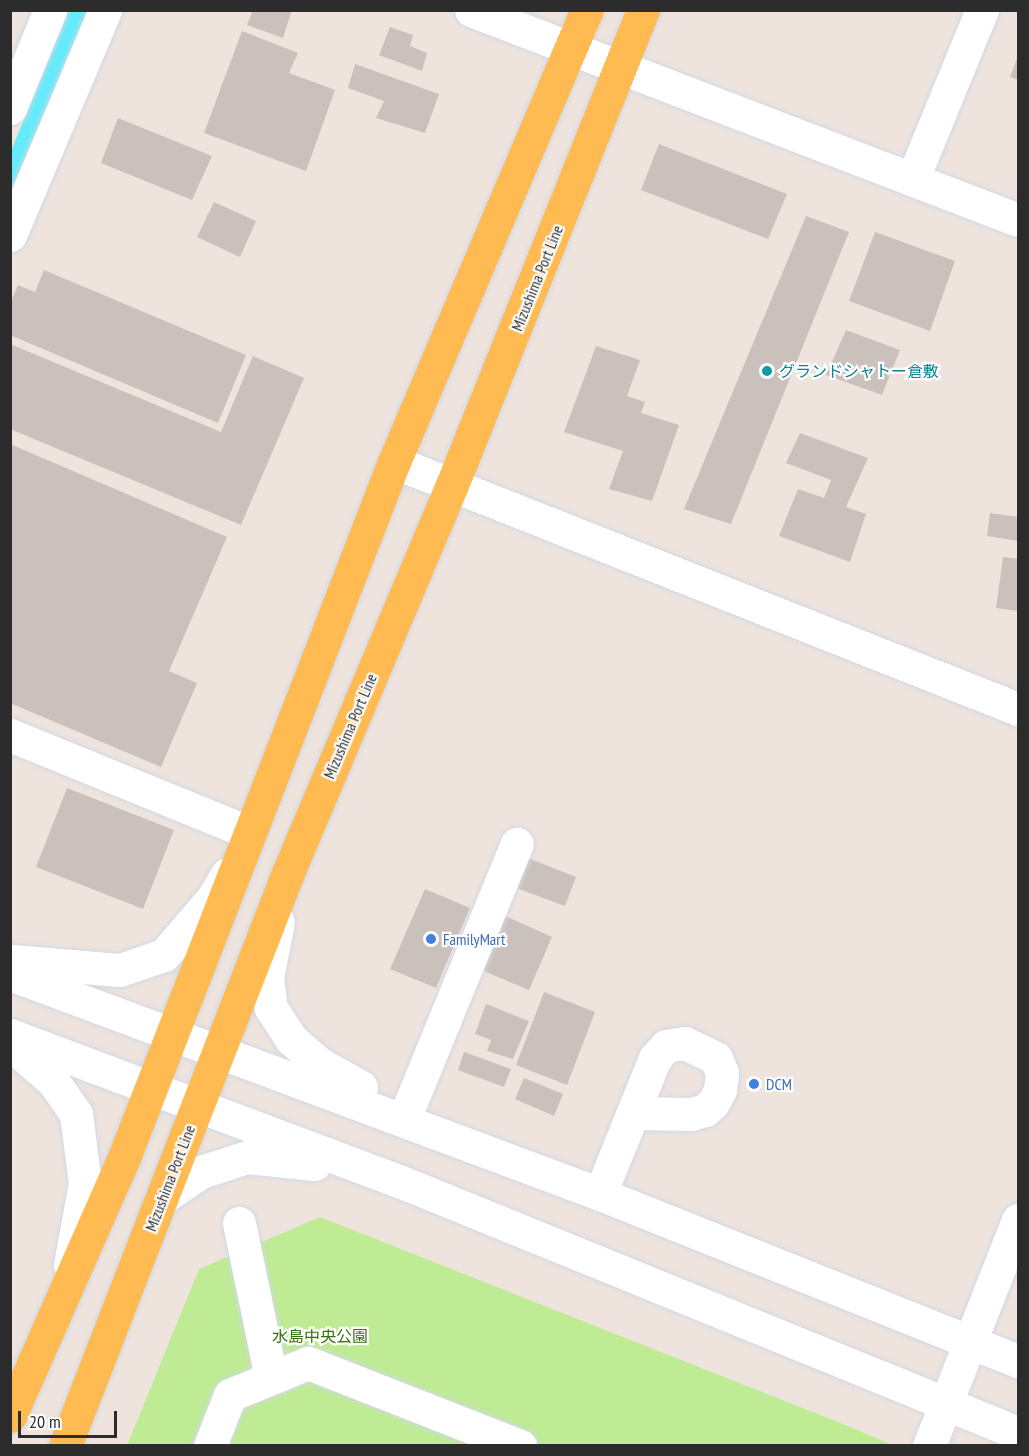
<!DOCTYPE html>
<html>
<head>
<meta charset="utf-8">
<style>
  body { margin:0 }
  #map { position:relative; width:1029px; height:1456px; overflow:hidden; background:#efe4dd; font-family:"PT Sans Narrow","Noto Sans JP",sans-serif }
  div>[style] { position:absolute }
  .green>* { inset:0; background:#bfeb94 }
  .water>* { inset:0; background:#65ebfb }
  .building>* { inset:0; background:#cac1bc }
  .roads { filter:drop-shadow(0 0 2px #d2d9e6) drop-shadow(0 0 2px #d2d9e6) }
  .minor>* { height:33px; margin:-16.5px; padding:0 16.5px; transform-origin:16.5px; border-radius:16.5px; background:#fff }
  .major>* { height:33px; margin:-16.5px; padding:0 16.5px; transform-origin:16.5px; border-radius:16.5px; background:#ffba52 }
  .dots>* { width:16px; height:16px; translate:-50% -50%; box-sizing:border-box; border:3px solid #fff; border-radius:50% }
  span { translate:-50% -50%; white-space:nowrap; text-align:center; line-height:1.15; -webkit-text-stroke:4.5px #fff; paint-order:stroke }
  .street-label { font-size:16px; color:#2c2c2c }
  .culture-label { font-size:16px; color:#0d838f }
  .left { translate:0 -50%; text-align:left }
  .shop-label { font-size:16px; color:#366cbe }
  .park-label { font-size:16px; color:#367113 }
  .frame { position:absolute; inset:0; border:12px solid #2c2c2c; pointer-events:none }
  .scale { position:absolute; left:18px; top:1411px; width:99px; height:27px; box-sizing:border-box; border:3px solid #2c2c2c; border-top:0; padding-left:8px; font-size:18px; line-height:21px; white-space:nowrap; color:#2c2c2c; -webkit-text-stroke:4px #fff; paint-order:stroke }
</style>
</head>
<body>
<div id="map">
  <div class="green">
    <div style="clip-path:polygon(320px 1217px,848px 1426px,892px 1445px,127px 1446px,199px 1269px)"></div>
  </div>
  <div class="water">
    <div style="clip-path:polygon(69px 11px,89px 11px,11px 198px,11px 151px)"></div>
  </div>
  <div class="building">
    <div style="clip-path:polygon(253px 10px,292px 10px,283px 38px,247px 25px)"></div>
    <div style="clip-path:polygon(390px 27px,413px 35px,410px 46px,427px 53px,422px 71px,379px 55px)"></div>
    <div style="clip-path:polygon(242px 31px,298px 53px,289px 73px,335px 90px,306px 171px,204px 133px)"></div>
    <div style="clip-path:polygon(1018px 56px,1018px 80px,1010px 77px)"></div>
    <div style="clip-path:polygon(355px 64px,439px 94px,425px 133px,376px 118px,384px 101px,348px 88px)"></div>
    <div style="clip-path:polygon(118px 118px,212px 156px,192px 200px,101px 163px)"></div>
    <div style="clip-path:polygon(659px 144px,787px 194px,768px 239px,641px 190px)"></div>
    <div style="clip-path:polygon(214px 202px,256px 221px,240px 257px,197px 237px)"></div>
    <div style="clip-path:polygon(806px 216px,849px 232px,731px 524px,684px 509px)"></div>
    <div style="clip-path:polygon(875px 232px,955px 261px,930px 331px,849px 301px)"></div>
    <div style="clip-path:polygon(44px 270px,246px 355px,218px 423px,10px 335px,10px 303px,18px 285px,35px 292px)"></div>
    <div style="clip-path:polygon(846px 330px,900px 350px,882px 395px,826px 375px)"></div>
    <div style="clip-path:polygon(10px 344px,221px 432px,253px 356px,304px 378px,241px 525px,10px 429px)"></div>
    <div style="clip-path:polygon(596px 346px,640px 360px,627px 396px,645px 402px,641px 413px,679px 425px,652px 501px,609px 489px,623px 451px,564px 432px)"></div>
    <div style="clip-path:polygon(800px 433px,868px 458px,846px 507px,866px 514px,850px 562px,779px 536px,798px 489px,824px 498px,831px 480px,786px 463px)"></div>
    <div style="clip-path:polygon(10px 444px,227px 537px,169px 671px,197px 683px,161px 767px,10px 703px)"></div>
    <div style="clip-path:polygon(990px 513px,1018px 517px,1018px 541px,987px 536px)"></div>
    <div style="clip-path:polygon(1003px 557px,1018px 559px,1018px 611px,996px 608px)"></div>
    <div style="clip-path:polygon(67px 788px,174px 830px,143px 909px,36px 867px)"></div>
    <div style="clip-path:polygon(528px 858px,576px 877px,565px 906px,516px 888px)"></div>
    <div style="clip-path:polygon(425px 889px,470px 908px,436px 988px,390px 969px)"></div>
    <div style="clip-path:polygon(503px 915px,552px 937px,529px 990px,479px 969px)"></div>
    <div style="clip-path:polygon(544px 992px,595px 1012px,567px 1085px,516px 1065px)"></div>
    <div style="clip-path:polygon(486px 1004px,529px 1021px,513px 1059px,487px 1051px,491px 1040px,475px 1034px)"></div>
    <div style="clip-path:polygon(464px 1052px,511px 1069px,504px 1087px,458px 1070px)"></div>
    <div style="clip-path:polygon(524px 1078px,563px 1094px,554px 1116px,515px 1099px)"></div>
  </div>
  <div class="roads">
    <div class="minor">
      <div style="left:471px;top:10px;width:586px;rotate:21deg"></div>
      <div style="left:10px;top:108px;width:106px;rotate:-67.8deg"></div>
      <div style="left:913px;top:178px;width:182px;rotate:-67.7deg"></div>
      <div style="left:10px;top:235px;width:244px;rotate:-67.1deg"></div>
      <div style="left:394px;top:462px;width:671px;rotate:21.6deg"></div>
      <div style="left:10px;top:735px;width:257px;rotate:22.2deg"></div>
      <div style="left:278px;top:922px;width:56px;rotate:101.3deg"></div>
      <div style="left:267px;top:977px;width:31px;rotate:83deg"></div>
      <div style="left:271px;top:1008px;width:37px;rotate:57deg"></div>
      <div style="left:291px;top:1039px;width:38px;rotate:41deg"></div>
      <div style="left:320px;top:1064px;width:47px;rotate:29.3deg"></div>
      <div style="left:12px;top:961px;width:108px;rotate:4.8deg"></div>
      <div style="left:120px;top:970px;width:46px;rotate:-18.8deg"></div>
      <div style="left:164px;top:955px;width:74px;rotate:-49.4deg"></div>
      <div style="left:212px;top:899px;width:29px;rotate:-59deg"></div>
      <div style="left:10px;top:974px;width:630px;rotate:20.45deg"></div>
      <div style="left:600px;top:1194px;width:450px;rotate:21.8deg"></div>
      <div style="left:10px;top:1035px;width:415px;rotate:20.6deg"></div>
      <div style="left:399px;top:1181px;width:668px;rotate:22.15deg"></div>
      <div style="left:10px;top:1044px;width:57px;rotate:40.7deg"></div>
      <div style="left:53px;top:1081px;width:40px;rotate:55.1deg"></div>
      <div style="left:76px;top:1114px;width:70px;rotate:82.6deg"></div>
      <div style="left:85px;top:1183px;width:83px;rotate:100.4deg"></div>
      <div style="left:406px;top:1114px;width:292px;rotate:-67.7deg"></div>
      <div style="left:600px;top:1194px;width:147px;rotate:-68deg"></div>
      <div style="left:655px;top:1058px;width:16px;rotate:-47deg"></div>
      <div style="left:666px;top:1046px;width:19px;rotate:-9deg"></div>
      <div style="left:685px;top:1043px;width:34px;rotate:26deg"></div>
      <div style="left:716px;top:1058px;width:16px;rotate:68deg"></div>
      <div style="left:722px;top:1073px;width:17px;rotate:97deg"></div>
      <div style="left:720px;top:1090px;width:15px;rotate:118deg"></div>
      <div style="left:713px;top:1103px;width:11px;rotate:139deg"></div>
      <div style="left:705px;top:1110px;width:15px;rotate:164deg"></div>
      <div style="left:691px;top:1114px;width:58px;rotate:-179deg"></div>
      <div style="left:161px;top:1199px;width:48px;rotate:-34deg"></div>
      <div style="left:201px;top:1172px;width:48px;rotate:-18.1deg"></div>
      <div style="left:247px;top:1157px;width:68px;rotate:5.9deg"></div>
      <div style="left:239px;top:1223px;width:158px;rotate:78.3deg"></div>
      <div style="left:210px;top:1446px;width:55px;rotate:-68.6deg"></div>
      <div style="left:230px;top:1395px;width:84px;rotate:-22.3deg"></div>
      <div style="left:308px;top:1363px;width:228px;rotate:21.4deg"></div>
      <div style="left:929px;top:1446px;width:243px;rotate:-68.5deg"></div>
    </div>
    <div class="major">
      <div style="left:10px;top:1416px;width:285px;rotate:-66.2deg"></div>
      <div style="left:125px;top:1155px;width:743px;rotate:-68.79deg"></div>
      <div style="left:394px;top:462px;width:491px;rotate:-66.9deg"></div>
      <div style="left:65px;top:1446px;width:615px;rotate:-68.74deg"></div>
      <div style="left:288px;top:873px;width:421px;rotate:-67.1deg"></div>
      <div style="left:452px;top:485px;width:512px;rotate:-68.09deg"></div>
    </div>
  </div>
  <div class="dots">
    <div style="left:767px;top:371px;background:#0f9aa8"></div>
    <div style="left:431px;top:939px;background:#3f7fe0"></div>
    <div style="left:754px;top:1084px;background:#3f7fe0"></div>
  </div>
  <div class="street-label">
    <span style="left:537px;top:278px;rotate:-68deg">Mizushima Port Line</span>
    <span style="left:350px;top:726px;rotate:-67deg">Mizushima Port Line</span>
    <span style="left:170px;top:1178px;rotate:-69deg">Mizushima Port Line</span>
  </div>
  <div class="culture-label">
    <span class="left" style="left:779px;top:371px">グランドシャトー倉敷</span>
  </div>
  <div class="shop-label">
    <span class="left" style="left:443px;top:939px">FamilyMart</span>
    <span class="left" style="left:766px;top:1084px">DCM</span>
  </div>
  <div class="park-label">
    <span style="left:320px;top:1336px">水島中央公園</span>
  </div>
  <div class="frame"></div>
  <div class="scale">20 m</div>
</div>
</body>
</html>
